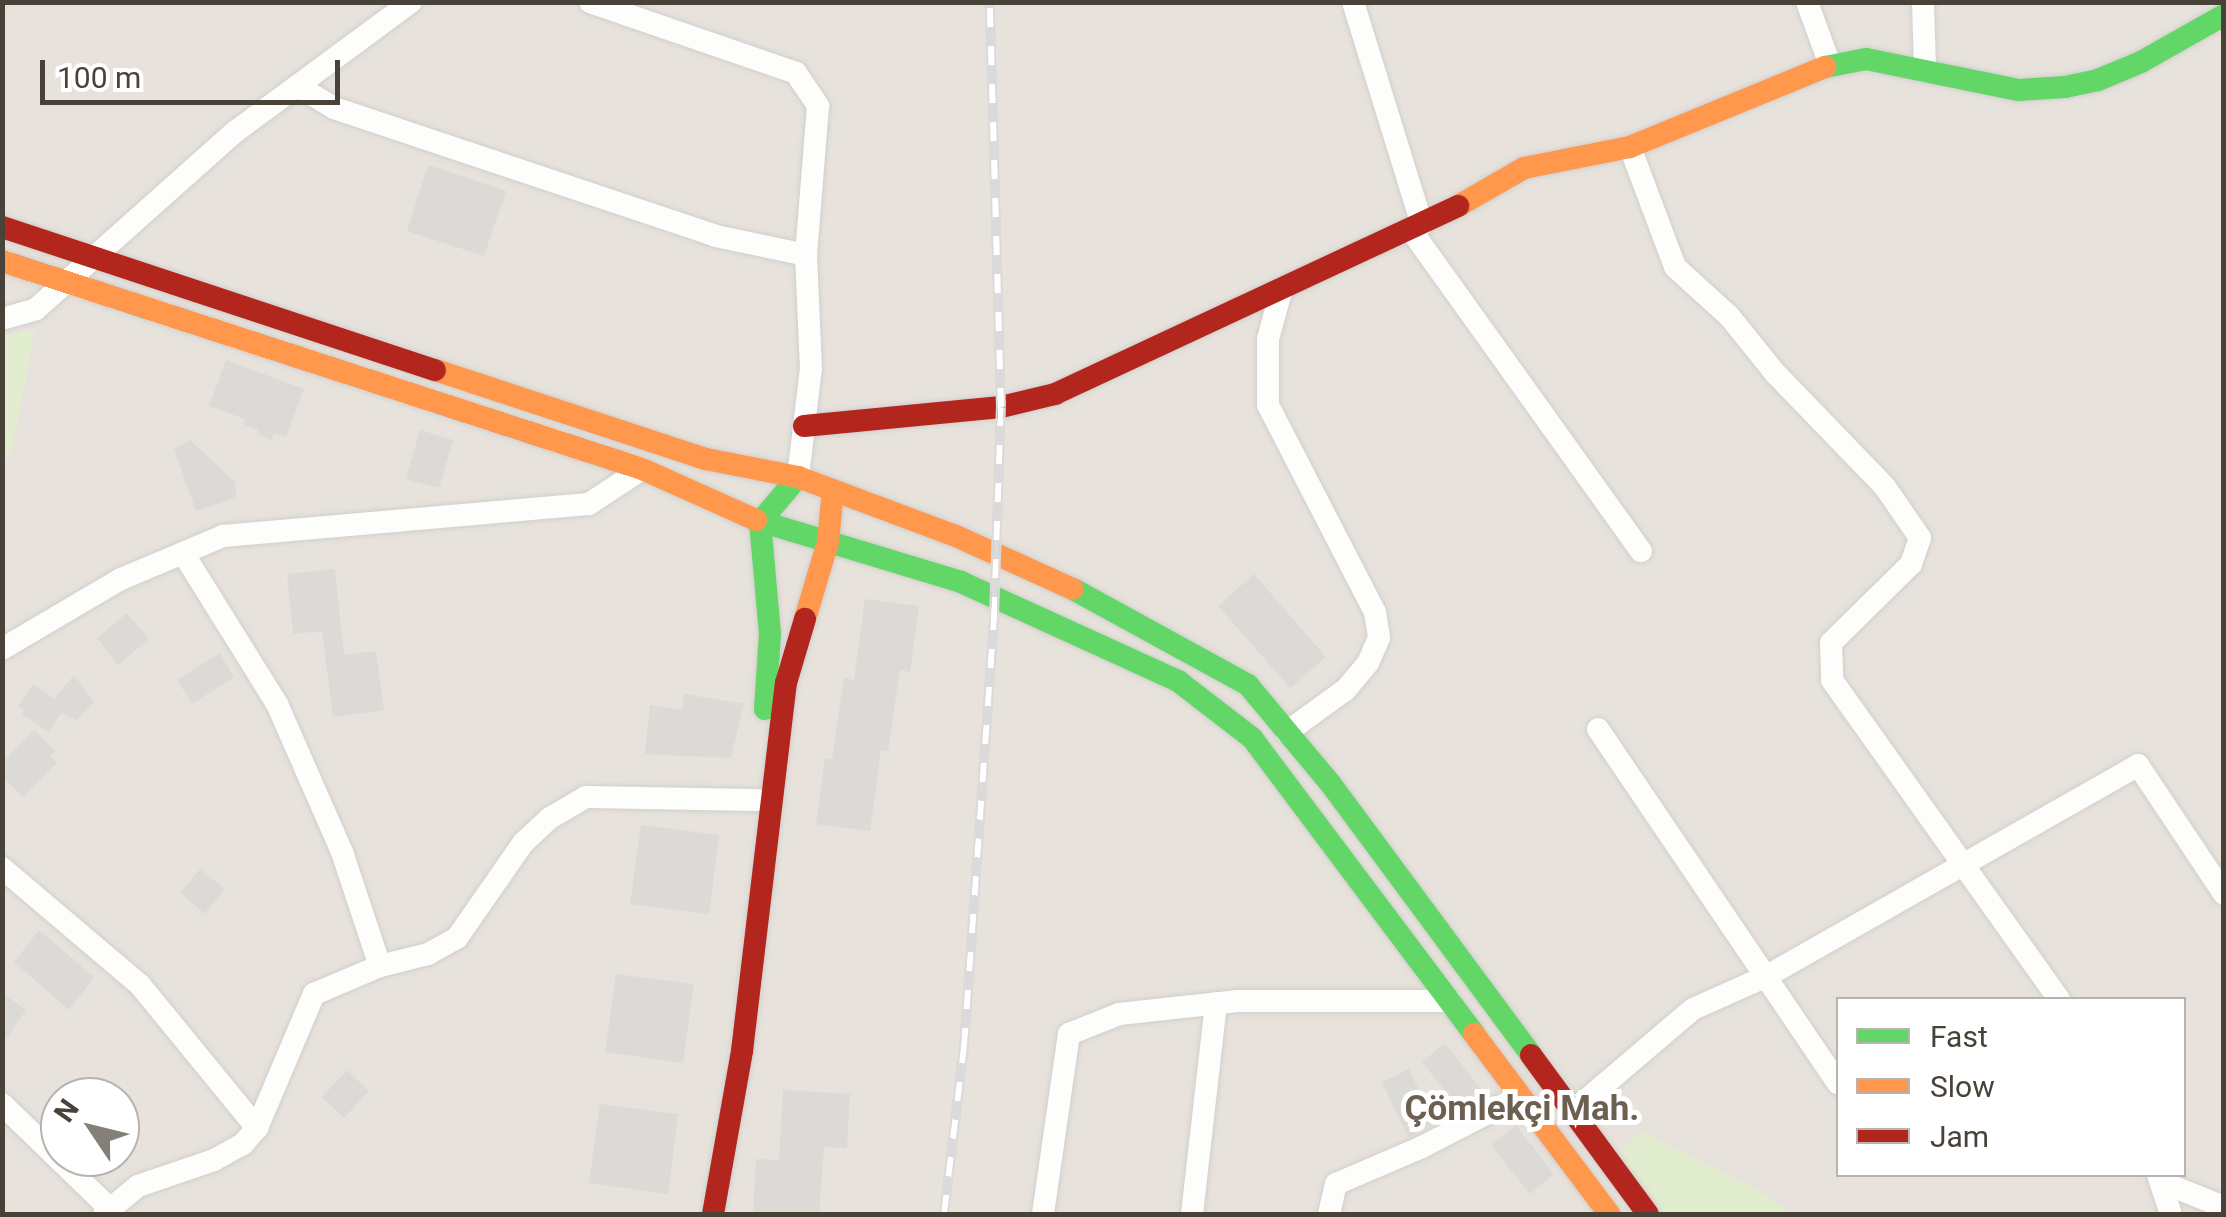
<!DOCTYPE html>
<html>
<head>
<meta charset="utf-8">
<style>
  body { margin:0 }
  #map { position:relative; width:2226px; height:1217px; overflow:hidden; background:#f3f1ee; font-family:Roboto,sans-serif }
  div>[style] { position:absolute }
  .residential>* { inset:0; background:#e7e2dc }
  .green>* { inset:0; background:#e2eccf }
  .building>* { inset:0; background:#dcdad6 }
  .roads { filter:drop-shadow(0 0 2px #d1cfcb) drop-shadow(0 0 2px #d1cfcb) }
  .street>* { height:22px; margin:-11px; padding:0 11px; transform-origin:11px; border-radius:11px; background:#fdfdfc }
  .fast>* { height:22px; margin:-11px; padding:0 11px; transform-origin:11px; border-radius:11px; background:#63d668 }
  .slow>* { height:22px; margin:-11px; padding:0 11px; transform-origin:11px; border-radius:11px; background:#ff974d }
  .jam>* { height:22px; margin:-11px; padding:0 11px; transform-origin:11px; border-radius:11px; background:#b3261e }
  .rail>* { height:10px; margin-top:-5px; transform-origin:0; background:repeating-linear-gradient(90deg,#fff 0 19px,#dadada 0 38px); box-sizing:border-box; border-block:2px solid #dadada }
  span { translate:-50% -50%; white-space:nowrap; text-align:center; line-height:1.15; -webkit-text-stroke:10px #fff; paint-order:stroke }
  .district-label { font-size:35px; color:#6c6051; font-weight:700 }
  .frame { position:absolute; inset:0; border:5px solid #494239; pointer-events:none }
  .legend { position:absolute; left:1836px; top:997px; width:350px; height:180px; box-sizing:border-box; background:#fff; border:2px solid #b6b3b0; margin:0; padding:12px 18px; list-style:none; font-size:30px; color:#494239 }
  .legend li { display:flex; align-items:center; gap:20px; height:50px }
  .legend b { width:50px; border:2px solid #b6b3b0 }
  .north { position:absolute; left:40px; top:1077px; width:100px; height:100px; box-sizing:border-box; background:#fff; border:2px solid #b6b3b0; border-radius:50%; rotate:305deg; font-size:28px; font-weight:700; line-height:40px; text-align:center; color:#494239 }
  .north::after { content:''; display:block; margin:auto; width:35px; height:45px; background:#847f78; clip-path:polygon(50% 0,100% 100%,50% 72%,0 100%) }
  .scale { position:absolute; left:40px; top:60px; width:300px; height:45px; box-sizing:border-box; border:5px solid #494239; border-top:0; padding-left:12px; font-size:30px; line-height:35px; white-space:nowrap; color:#494239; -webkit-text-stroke:8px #fff; paint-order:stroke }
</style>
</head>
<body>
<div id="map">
  <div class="residential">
    <div style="clip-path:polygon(evenodd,2px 3px,2223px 3px,2223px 1214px,3px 1214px,2px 3px,1838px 1000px,2184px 1000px,2184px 1174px,1838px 1174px,1838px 1000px,2px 3px,60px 1097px,120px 1097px,120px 1157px,60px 1157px,60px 1097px)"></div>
  </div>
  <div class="green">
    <div style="clip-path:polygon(35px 330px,13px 446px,3px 465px,3px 335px)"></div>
    <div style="clip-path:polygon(1641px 1131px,1753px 1187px,1793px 1214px,1664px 1214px,1617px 1152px)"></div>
  </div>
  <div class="building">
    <div style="clip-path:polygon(428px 165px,506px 191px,484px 256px,407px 231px)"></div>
    <div style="clip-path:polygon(226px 360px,304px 389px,286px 437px,274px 433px,271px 440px,257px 434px,258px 430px,243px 424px,245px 419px,209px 406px)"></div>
    <div style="clip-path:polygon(420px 430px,453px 440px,439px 488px,406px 479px)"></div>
    <div style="clip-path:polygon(190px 440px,235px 482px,236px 498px,196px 511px,174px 449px)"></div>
    <div style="clip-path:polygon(335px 569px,344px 655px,376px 651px,384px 710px,333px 717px,322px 631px,293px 634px,287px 574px)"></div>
    <div style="clip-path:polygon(1254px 574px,1326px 657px,1290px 688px,1218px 606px)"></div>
    <div style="clip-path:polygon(865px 599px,919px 606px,910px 672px,900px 670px,888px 751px,881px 750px,870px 831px,816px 824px,825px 759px,832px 759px,844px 678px,854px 680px)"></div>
    <div style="clip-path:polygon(127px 613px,149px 639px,118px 665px,97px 638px)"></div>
    <div style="clip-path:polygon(220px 653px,234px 677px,192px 704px,177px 680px)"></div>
    <div style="clip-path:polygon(74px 675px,94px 702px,76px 721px,62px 712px,48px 732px,22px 714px,24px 710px,18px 706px,33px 684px,54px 699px)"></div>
    <div style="clip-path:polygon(684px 694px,744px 704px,731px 758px,645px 754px,650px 705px,682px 710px)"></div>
    <div style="clip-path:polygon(34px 730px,56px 751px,50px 755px,57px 763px,23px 797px,2px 776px,2px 763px)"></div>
    <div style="clip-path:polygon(641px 825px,719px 835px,709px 914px,630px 904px)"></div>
    <div style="clip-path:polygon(200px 869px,225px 889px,205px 914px,180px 893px)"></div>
    <div style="clip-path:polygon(39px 930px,94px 977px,69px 1010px,14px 962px)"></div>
    <div style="clip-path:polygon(616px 974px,694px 984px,683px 1063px,605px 1052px)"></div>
    <div style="clip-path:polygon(2px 993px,26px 1010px,2px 1044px)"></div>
    <div style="clip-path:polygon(1445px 1043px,1485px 1094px,1460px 1110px,1422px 1062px)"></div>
    <div style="clip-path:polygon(1409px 1069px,1435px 1124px,1408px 1137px,1382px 1082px)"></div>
    <div style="clip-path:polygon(347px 1070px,369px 1091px,344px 1118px,322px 1097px)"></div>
    <div style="clip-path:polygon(783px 1090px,850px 1094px,847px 1148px,824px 1147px,819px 1214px,753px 1213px,756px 1159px,779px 1160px)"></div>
    <div style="clip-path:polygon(600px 1104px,678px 1114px,668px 1194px,589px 1183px)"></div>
    <div style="clip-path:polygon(1516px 1125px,1554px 1174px,1530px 1194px,1491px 1145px)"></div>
  </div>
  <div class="roads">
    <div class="street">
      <div style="left:590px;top:2px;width:218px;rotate:19deg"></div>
      <div style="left:796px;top:73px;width:40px;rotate:56deg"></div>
      <div style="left:818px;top:106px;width:149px;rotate:94.6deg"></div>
      <div style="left:806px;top:255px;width:113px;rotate:87.5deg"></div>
      <div style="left:811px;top:368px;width:110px;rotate:96.8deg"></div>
      <div style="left:1353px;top:2px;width:233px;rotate:72.8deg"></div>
      <div style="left:1807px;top:2px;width:67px;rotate:69.9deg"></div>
      <div style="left:1923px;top:2px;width:69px;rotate:88.3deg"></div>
      <div style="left:298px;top:86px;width:42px;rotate:31.4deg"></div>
      <div style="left:334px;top:108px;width:403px;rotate:18.5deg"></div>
      <div style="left:716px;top:236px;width:92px;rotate:11.9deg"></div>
      <div style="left:1630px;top:147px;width:128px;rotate:69.4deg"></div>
      <div style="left:1675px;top:267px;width:73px;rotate:42.2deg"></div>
      <div style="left:1729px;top:316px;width:73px;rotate:51.1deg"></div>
      <div style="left:1775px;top:373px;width:158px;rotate:46deg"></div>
      <div style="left:1885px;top:487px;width:62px;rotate:55.5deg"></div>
      <div style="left:1920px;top:538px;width:28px;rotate:109deg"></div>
      <div style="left:1911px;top:564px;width:112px;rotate:135.4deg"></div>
      <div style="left:1831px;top:643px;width:37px;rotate:88deg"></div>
      <div style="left:1832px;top:680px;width:392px;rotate:54.6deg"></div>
      <div style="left:1411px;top:230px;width:395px;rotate:54.4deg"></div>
      <div style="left:1282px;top:288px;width:53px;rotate:105.4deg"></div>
      <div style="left:1268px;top:339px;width:66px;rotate:90deg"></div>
      <div style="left:1268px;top:405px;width:233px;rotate:62.7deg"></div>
      <div style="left:1375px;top:612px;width:26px;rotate:81deg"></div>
      <div style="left:1379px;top:638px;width:27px;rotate:114deg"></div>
      <div style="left:1368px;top:663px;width:35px;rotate:130deg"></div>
      <div style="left:1345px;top:690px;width:72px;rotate:144.1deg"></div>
      <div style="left:2px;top:319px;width:35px;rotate:-16deg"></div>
      <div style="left:36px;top:309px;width:268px;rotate:-41.7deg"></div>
      <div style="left:236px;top:131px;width:217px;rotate:-36.4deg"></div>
      <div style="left:183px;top:553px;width:178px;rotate:58.1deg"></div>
      <div style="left:277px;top:704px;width:162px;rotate:66.3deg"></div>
      <div style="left:342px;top:852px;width:120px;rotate:71.6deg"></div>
      <div style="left:2px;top:649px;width:138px;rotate:-30.5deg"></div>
      <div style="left:121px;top:579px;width:111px;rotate:-22.9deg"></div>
      <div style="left:223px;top:536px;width:367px;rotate:-5deg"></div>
      <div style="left:589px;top:504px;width:64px;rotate:-33.4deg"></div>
      <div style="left:1598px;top:729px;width:428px;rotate:55.9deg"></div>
      <div style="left:2px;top:868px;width:181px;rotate:40.3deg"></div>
      <div style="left:140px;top:985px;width:185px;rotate:50.7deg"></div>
      <div style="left:2px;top:1104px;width:152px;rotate:44.2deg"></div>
      <div style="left:1572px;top:1112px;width:159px;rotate:-40.4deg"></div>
      <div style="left:1693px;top:1009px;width:81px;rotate:-24deg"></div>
      <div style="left:1767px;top:976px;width:427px;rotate:-29.6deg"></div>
      <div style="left:2138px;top:765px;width:155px;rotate:56.3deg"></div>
      <div style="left:2158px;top:1175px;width:41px;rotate:71.6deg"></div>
      <div style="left:2162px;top:1182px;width:67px;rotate:22deg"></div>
      <div style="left:104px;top:1214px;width:44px;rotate:-39.5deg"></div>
      <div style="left:138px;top:1186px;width:80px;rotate:-18.9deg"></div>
      <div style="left:214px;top:1160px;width:33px;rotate:-29deg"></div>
      <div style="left:243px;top:1144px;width:21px;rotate:-49deg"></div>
      <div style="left:257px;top:1128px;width:146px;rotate:-67deg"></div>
      <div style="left:314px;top:994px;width:72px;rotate:-23deg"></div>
      <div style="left:380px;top:966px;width:49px;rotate:-14deg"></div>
      <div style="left:428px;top:954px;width:33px;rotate:-29deg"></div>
      <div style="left:457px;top:938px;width:116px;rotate:-55.2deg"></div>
      <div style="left:523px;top:843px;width:37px;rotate:-43deg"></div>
      <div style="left:550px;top:818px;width:42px;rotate:-30.3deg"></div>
      <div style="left:586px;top:797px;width:171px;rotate:1deg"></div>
      <div style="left:1043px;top:1214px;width:182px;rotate:-81.8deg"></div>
      <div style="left:1069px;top:1034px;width:54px;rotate:-21.8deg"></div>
      <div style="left:1119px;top:1014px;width:120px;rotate:-6.2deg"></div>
      <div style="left:1238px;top:1001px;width:212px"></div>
      <div style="left:1192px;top:1214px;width:212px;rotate:-83.5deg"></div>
      <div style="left:1329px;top:1214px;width:31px;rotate:-77deg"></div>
      <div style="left:1336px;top:1184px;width:94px;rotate:-23.3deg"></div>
      <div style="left:1422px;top:1147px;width:111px;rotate:-27.3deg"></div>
    </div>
    <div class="fast">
      <div style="left:1825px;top:67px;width:42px;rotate:-11deg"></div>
      <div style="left:1866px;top:59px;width:156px;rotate:11.5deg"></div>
      <div style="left:2019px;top:90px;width:46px;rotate:-3.7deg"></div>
      <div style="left:2065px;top:87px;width:34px;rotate:-12deg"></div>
      <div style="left:2098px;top:80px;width:47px;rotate:-22.7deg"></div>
      <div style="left:2141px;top:62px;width:95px;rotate:-29.5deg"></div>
      <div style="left:756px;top:520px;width:214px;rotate:16.8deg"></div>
      <div style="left:961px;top:582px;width:239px;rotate:24.5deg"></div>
      <div style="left:1178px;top:681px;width:93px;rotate:37.6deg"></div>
      <div style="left:1252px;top:738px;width:370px;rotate:53.1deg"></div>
      <div style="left:1073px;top:589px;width:200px;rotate:28.7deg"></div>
      <div style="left:1248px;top:685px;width:128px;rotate:50.1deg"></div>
      <div style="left:1330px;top:783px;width:338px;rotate:53.5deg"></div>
      <div style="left:765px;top:709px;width:75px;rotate:-86.2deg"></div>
      <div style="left:770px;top:634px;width:112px;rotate:-95.1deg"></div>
      <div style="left:760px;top:522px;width:59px;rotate:-49.8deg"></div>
    </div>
    <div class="slow">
      <div style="left:1458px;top:206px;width:76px;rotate:-29.9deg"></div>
      <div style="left:1524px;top:168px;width:108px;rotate:-11.2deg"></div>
      <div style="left:1630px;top:147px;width:211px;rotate:-22.3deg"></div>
      <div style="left:2px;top:261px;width:673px;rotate:18deg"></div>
      <div style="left:642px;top:469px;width:125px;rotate:24.1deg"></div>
      <div style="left:435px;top:370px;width:285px;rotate:18.2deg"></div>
      <div style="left:706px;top:459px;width:94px;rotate:11.1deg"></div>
      <div style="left:798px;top:477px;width:169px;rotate:20.5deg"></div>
      <div style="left:956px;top:536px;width:128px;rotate:24.4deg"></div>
      <div style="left:805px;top:619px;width:80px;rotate:-73.4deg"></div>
      <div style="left:828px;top:542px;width:52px;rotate:-84.5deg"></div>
      <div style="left:1474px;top:1034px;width:225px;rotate:53.1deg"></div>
    </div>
    <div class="jam">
      <div style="left:2px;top:227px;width:456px;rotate:18.3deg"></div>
      <div style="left:804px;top:426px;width:198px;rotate:-5.5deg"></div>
      <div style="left:1001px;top:407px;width:56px;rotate:-13.5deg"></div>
      <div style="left:1055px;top:394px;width:445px;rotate:-25deg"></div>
      <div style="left:1531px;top:1055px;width:197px;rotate:53.7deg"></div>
      <div style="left:713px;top:1214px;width:166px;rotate:-79.9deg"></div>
      <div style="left:742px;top:1051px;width:371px;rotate:-83.2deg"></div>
      <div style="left:786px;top:683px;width:67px;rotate:-73.5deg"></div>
    </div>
  </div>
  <div class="rail">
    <div style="left:944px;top:1214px;width:168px;rotate:-83.2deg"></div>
    <div style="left:964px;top:1047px;width:432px;rotate:-86deg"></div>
    <div style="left:994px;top:616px;width:209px;rotate:-88.1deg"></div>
    <div style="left:1001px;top:407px;width:405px;rotate:-91.6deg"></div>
  </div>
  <div class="district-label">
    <span style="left:1522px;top:1109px">Çömlekçi Mah.</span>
  </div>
  <div class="frame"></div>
  <ul class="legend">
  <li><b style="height:12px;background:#63d668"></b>Fast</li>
  <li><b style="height:12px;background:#ff974d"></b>Slow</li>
  <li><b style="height:12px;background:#b3261e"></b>Jam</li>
  </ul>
  <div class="north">N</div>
  <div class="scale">100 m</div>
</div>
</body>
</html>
